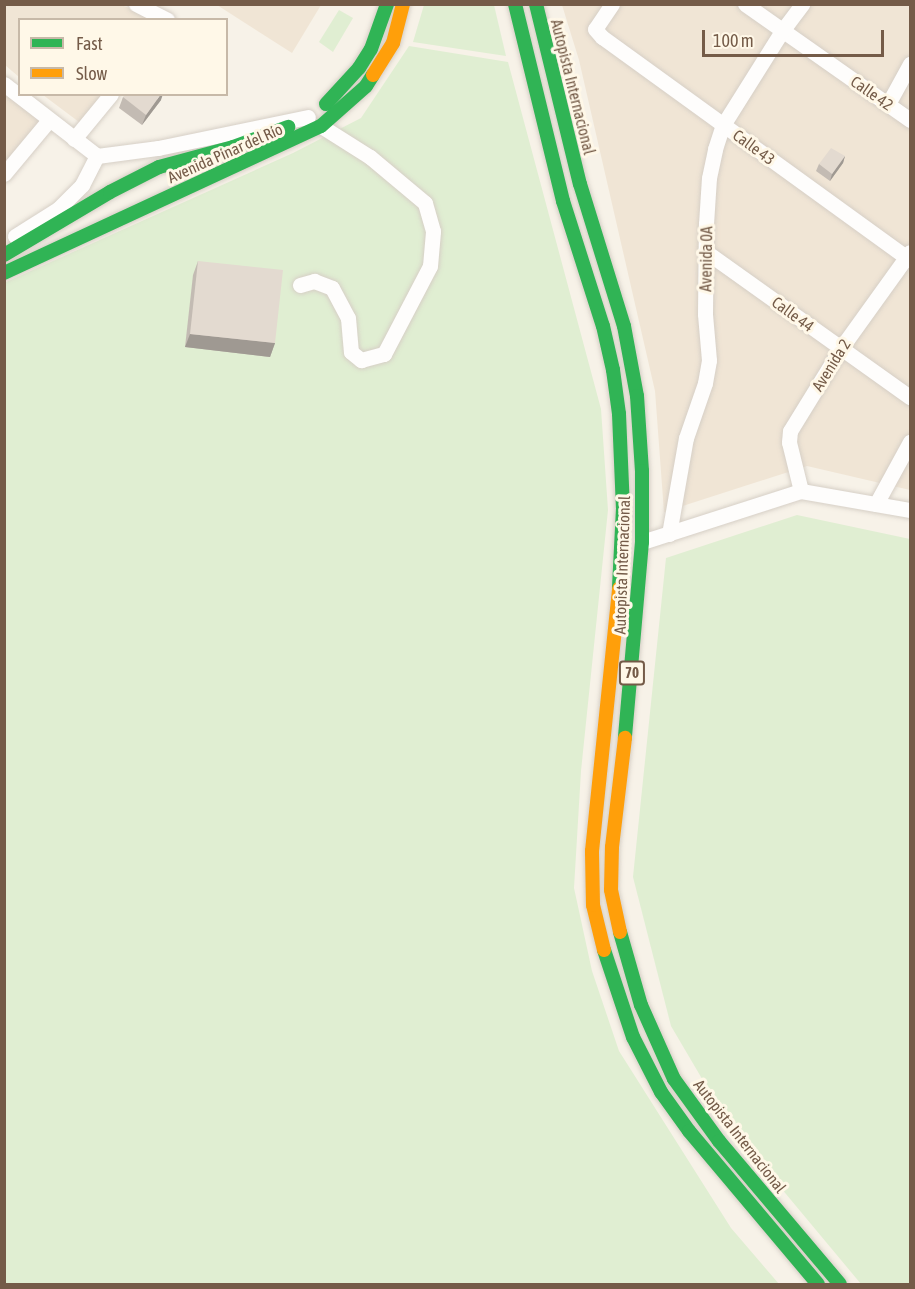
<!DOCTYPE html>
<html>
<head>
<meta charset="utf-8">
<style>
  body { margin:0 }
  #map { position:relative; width:915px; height:1289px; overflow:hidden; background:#f7f2e8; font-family:"Asap Condensed",sans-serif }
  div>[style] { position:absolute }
  .residential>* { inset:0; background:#f0e5d5 }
  .green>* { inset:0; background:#e0eed2 }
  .roads { filter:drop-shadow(0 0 2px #d6cfc6) drop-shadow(0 0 2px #d6cfc6) }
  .street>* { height:15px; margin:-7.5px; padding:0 7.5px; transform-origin:7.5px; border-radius:7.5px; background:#fefdfc }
  .fast>* { height:14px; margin:-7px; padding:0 7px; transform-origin:7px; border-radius:7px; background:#30b455 }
  .slow>* { height:14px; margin:-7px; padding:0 7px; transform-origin:7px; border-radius:7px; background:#ff9f0a }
  .wall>* { inset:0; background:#c3bbb3 }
  .shaded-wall>* { inset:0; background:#9f9992 }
  .building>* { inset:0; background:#e3dad0 }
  span { translate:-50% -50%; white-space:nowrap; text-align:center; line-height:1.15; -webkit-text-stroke:6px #fff8e8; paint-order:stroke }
  .shield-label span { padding:2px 4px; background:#fff8e8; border:2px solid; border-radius:4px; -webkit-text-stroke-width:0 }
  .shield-label { font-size:15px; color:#745b48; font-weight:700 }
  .street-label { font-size:16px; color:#745b48 }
  .frame { position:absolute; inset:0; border:6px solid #745b48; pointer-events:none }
  .legend { position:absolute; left:18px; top:18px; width:210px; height:78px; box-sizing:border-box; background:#fff8e8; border:2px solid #c7b9a8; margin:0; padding:8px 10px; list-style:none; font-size:18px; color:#745b48 }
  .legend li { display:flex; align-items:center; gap:12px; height:30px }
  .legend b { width:30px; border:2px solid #c7b9a8 }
  .scale { position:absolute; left:702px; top:30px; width:182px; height:27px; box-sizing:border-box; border:3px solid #745b48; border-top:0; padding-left:8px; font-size:18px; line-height:21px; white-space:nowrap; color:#745b48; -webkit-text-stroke:4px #fff8e8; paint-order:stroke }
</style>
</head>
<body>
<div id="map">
  <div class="residential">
    <div style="clip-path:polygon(4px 5px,121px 5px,160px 19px,20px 20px,19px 77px,5px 65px)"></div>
    <div style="clip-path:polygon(217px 5px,321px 5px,292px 53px)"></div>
    <div style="clip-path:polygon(562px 5px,910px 5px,910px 490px,807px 466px,664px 512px,655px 391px,579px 60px)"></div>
    <div style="clip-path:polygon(5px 88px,45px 121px,5px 167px)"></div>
    <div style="clip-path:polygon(43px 95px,112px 95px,87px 128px)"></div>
  </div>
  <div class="green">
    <div style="clip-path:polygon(424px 5px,494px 5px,506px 56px,413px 42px)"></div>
    <div style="clip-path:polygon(339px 10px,353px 18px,333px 52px,319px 42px)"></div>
    <div style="clip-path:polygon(409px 46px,508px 62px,601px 409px,608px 510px,581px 771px,574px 888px,592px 971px,619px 1051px,731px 1228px,779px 1284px,5px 1284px,4px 283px,293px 153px,361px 118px)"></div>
    <div style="clip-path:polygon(797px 515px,910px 539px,910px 1284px,861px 1284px,731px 1128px,671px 1026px,633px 877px,666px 558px)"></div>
  </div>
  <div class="roads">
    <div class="street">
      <div style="left:136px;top:4px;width:35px;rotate:27deg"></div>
      <div style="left:612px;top:4px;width:30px;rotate:124deg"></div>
      <div style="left:595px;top:29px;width:11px;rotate:49deg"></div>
      <div style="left:602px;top:37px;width:380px;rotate:35.9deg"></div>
      <div style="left:745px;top:4px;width:202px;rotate:35.1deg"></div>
      <div style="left:4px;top:84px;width:118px;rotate:37.7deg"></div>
      <div style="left:97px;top:156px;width:62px;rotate:-7.5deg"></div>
      <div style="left:158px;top:148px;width:153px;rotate:-11.7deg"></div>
      <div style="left:888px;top:104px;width:46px;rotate:-61.2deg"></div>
      <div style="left:74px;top:139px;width:58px;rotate:-50.6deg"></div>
      <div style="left:4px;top:174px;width:70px;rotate:-50.2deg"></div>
      <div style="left:15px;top:236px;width:51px;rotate:-32.1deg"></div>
      <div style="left:58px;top:209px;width:34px;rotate:-45deg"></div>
      <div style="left:82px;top:185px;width:33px;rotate:-63deg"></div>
      <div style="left:705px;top:251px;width:252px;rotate:35.5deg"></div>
      <div style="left:300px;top:285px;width:15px;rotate:-16deg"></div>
      <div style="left:314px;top:281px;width:19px;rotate:21deg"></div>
      <div style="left:332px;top:288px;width:34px;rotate:62deg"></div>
      <div style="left:348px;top:318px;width:34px;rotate:85deg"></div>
      <div style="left:351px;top:352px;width:13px;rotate:39deg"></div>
      <div style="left:361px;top:360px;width:24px;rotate:-15deg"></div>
      <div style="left:384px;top:354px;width:99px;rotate:-62.4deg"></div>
      <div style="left:430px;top:266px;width:35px;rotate:-85deg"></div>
      <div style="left:433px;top:231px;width:29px;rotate:-106deg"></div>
      <div style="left:425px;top:203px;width:72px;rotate:-140.1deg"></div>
      <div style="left:370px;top:157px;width:58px;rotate:-147.7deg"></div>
      <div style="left:801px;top:491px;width:50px;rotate:-103.8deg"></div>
      <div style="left:789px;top:442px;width:11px;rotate:-85deg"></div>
      <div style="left:790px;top:431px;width:97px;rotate:-58.4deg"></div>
      <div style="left:841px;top:348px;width:118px;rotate:-54.3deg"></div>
      <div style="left:876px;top:504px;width:71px;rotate:-61.3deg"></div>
      <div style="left:669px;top:534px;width:97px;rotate:-80deg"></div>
      <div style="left:686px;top:438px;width:58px;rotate:-70.9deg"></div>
      <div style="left:705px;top:383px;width:23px;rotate:-80deg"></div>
      <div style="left:709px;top:360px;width:46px;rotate:-95deg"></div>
      <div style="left:705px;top:314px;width:90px;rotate:-89.4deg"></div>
      <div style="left:706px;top:224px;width:46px;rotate:-86.3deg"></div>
      <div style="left:709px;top:178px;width:30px;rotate:-78deg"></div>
      <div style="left:715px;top:149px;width:25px;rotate:-72deg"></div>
      <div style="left:723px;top:125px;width:111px;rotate:-57.9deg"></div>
      <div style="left:782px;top:31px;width:34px;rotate:-53deg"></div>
      <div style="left:642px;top:542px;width:167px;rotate:-17.8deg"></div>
      <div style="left:801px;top:491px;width:111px;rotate:9.9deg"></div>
    </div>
    <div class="fast">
      <div style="left:515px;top:4px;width:203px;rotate:76.3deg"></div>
      <div style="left:563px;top:201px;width:131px;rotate:72.3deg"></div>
      <div style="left:603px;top:326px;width:45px;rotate:77.2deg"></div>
      <div style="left:613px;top:370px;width:44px;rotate:82.2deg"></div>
      <div style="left:619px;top:414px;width:94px;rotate:87.6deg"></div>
      <div style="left:623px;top:508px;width:80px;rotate:92.9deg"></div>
      <div style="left:536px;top:4px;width:185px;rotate:76.3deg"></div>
      <div style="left:580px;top:184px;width:149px;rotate:72.8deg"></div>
      <div style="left:624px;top:326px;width:71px;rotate:79.5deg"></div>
      <div style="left:637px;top:396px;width:75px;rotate:86.2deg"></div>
      <div style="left:642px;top:471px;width:71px;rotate:90deg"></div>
      <div style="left:642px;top:542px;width:197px;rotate:95deg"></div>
      <div style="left:326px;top:104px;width:49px;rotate:-47.5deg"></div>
      <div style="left:359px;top:68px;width:22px;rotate:-58deg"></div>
      <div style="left:371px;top:49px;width:48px;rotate:-70.4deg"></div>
      <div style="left:4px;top:255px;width:123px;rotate:-30.7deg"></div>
      <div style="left:110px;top:192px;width:55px;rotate:-27deg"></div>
      <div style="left:159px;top:167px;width:77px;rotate:-15.1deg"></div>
      <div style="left:233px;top:147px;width:59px;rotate:-20deg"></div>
      <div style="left:4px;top:273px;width:349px;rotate:-24.9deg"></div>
      <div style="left:321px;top:126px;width:60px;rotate:-41.6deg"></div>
      <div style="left:366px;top:86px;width:13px;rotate:-58deg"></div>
      <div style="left:620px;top:932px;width:76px;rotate:74deg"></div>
      <div style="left:641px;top:1005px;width:81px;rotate:66deg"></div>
      <div style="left:674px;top:1079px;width:77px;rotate:54deg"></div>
      <div style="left:719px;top:1141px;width:187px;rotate:49.8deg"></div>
      <div style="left:604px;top:950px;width:92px;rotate:71.6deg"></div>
      <div style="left:633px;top:1037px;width:62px;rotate:63deg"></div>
      <div style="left:661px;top:1092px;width:48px;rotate:54.3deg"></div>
      <div style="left:689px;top:1131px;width:200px;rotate:49.9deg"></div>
    </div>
    <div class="slow">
      <div style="left:373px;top:75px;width:38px;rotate:-58deg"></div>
      <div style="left:393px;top:43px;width:40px;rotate:-75.6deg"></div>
      <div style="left:620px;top:932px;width:43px;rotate:-102.1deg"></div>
      <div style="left:611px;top:890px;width:43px;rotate:-88.7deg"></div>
      <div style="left:612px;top:847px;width:110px;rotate:-83.2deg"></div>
      <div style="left:604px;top:950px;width:46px;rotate:-103.7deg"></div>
      <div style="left:593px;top:905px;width:54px;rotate:-91.1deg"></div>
      <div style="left:592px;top:851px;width:264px;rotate:-84.1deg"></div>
    </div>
  </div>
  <div class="wall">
    <div style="clip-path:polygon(123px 97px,161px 100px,142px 125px,119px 108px)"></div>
    <div style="clip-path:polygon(845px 156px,843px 163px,830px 181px,816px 171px,819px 164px)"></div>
    <div style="clip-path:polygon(198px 261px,275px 343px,270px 357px,185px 347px,193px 275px)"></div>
  </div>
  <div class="shaded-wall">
    <div style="clip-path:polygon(161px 94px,163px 94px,161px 100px,142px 125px,146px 115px)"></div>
    <div style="clip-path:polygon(845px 156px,843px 163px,830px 181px,832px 174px)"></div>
    <div style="clip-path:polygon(190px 334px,275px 343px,270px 357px,185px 347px)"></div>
  </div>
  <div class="building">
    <div style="clip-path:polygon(125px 94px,161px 94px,146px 115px,123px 97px)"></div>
    <div style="clip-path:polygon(831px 148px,845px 156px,832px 174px,819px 164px)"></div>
    <div style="clip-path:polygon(198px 261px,283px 270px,275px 343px,190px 334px)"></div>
  </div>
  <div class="shield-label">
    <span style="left:632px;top:673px">70</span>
  </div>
  <div class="street-label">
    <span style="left:573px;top:87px;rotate:76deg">Autopista Internacional</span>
    <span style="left:872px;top:93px;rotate:35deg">Calle 42</span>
    <span style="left:754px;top:147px;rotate:36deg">Calle 43</span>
    <span style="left:225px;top:153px;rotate:-24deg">Avenida Pinar del Río</span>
    <span style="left:706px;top:259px;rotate:-89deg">Avenida 0A</span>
    <span style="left:793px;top:314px;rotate:36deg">Calle 44</span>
    <span style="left:831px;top:365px;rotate:-58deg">Avenida 2</span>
    <span style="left:622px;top:565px;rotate:-88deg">Autopista Internacional</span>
    <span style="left:740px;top:1136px;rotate:52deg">Autopista Internacional</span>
  </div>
  <div class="frame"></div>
  <ul class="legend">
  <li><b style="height:8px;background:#30b455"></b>Fast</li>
  <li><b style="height:8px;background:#ff9f0a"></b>Slow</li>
  </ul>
  <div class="scale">100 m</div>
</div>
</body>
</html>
